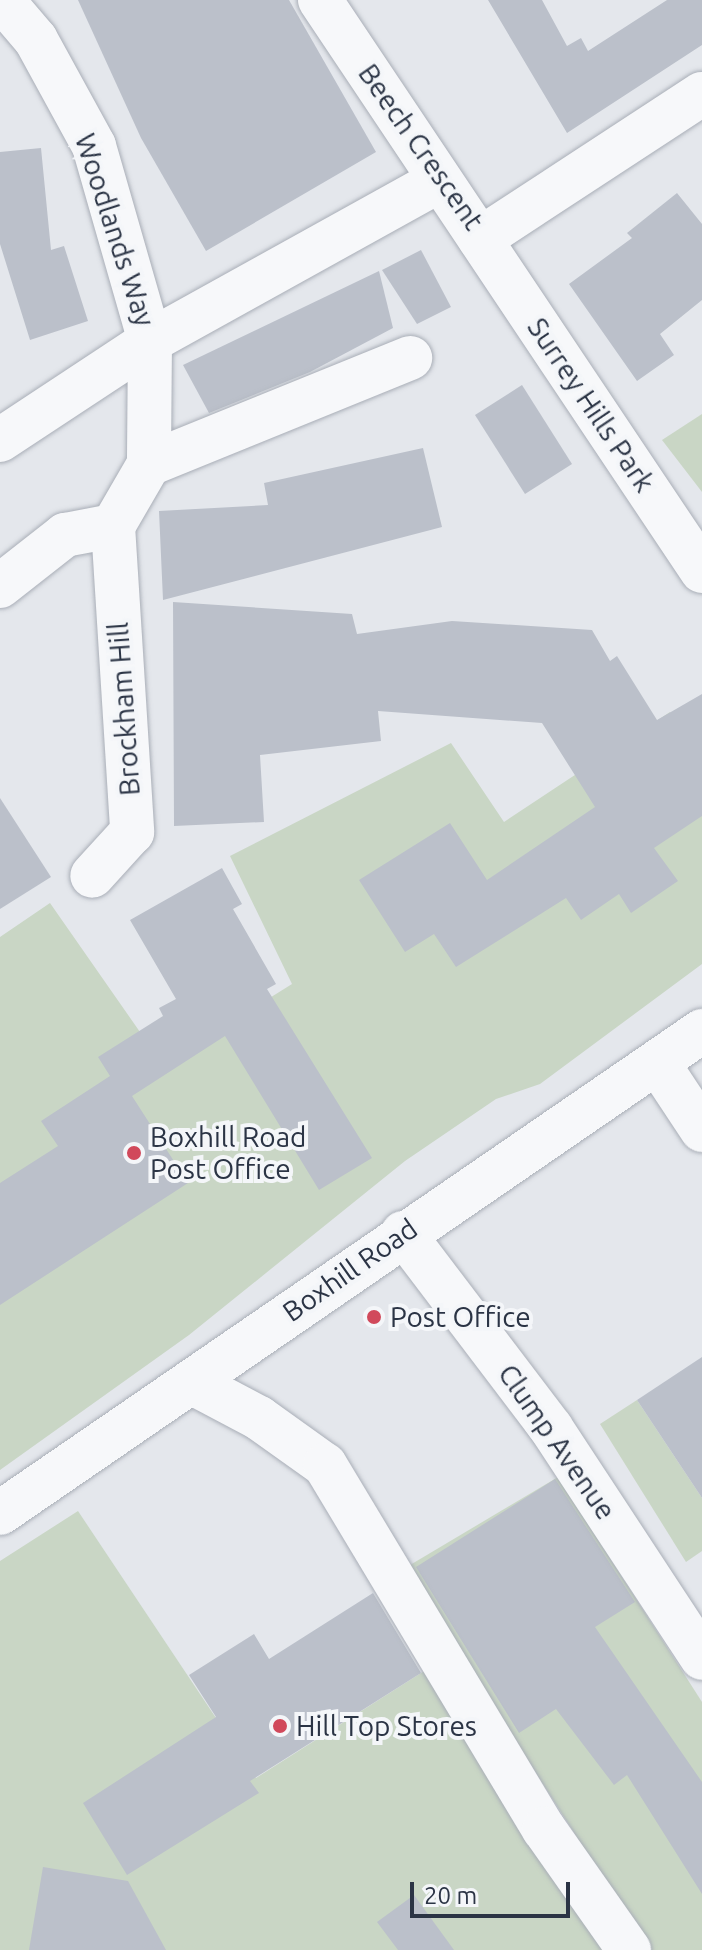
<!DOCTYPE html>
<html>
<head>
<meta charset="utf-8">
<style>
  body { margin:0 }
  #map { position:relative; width:702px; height:1950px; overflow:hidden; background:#e4e7ec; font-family:Ubuntu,sans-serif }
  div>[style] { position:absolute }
  .green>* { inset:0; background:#c9d6c5 }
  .building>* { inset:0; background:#bbc0ca }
  .roads { filter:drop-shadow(0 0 2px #a9aeb7) drop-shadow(0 0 2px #a9aeb7) }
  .minor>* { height:44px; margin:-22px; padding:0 22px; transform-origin:22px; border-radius:22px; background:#f7f8fa }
  .dots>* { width:22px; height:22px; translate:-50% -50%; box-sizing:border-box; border:4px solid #f4f6f9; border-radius:50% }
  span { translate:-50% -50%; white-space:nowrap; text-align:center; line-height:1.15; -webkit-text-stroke:8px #f4f6f9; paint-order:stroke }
  .street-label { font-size:28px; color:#2b3445 }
  .poi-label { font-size:28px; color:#2b3445 }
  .left { translate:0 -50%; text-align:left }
  .scale { position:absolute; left:410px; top:1882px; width:160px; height:36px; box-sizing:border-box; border:4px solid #2b3445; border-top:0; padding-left:10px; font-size:24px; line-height:28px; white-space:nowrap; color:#2b3445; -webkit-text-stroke:6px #f4f6f9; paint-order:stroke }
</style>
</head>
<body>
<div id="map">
  <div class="green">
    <div style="clip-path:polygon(702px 414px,702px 492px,662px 440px)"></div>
    <div style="clip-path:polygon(670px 712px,702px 759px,702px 964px,540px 1084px,496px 1099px,405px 1161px,189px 1335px,0 1470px,0 937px,50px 903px,163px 1065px,292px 984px,230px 856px,451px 743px,504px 822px)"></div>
    <div style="clip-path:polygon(637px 1400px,702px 1498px,702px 1551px,686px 1562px,600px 1424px)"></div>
    <div style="clip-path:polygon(558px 1477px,702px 1702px,702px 1950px,649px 1950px,405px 1568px)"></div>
    <div style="clip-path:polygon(78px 1511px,256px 1778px,432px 1666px,611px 1950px,0 1950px,0 1561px)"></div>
  </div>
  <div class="building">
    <div style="clip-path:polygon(78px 0,289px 0,376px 152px,206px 251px,141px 138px)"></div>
    <div style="clip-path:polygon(488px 0,542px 0,567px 46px,581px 38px,588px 51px,667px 0,702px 0,702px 45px,567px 133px)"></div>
    <div style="clip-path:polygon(41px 148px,51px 250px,64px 246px,88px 321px,30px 340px,0 244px,0 152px)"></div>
    <div style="clip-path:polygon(677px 193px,702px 224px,702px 300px,660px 334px,674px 355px,637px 381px,569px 284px,632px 238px,627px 233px)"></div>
    <div style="clip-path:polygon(421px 250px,451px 307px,417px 324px,382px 270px)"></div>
    <div style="clip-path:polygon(379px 271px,393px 328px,310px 372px,209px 413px,183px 365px)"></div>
    <div style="clip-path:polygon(522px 385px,572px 464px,525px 494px,475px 415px)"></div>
    <div style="clip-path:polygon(423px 448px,442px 527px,163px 600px,159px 511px,268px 505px,264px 483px)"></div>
    <div style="clip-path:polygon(173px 602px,352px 614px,357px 634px,452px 621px,592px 630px,610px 661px,617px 656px,657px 720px,702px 694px,702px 816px,654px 848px,678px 881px,631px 913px,619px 894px,581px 920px,566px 898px,456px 967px,434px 934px,405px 952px,359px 880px,450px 823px,487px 880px,595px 807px,542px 723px,378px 711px,381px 741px,260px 755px,264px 822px,174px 826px)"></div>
    <div style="clip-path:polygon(0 798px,51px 877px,0 909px)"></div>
    <div style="clip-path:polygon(222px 868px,242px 904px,233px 909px,276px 984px,267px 989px,372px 1158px,319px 1190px,225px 1036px,132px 1096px,188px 1183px,0 1305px,0 1183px,58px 1146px,41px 1121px,110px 1076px,98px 1057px,163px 1016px,159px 1008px,176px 999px,130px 920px)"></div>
    <div style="clip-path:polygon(702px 1357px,702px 1498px,637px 1400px)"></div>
    <div style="clip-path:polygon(555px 1479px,635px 1602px,595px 1627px,702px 1782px,702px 1894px,627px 1775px,614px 1785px,556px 1709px,519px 1733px,416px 1567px)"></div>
    <div style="clip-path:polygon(373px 1593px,421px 1673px,250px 1781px,259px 1793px,127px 1875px,83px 1803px,216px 1717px,189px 1675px,254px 1634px,269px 1659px)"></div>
    <div style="clip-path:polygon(43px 1867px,128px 1881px,166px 1950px,29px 1950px)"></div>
    <div style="clip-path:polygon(414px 1895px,454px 1950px,398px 1950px,377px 1922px)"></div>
  </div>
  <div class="roads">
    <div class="minor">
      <div style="left:2px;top:0;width:52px;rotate:49.6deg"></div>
      <div style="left:36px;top:40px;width:121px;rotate:61.3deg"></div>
      <div style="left:94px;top:146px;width:203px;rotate:74deg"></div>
      <div style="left:150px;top:341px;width:123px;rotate:90.5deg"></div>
      <div style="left:149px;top:464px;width:72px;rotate:120.1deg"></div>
      <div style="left:113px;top:526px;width:307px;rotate:86.4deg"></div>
      <div style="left:132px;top:832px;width:59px;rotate:132.3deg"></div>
      <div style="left:320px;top:0;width:687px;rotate:56.22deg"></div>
      <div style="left:480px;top:239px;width:265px;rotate:-33.2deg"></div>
      <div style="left:0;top:440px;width:180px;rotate:-33.4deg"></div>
      <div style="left:150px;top:341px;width:330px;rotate:-29deg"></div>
      <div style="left:149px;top:464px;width:282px;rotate:-22.1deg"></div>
      <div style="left:0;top:586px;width:83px;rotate:-38.1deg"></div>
      <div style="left:65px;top:535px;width:49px;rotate:-10.6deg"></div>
      <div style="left:659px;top:1065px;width:78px;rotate:56.5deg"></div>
      <div style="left:403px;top:1233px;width:245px;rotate:52.8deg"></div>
      <div style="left:551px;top:1428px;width:275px;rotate:56.7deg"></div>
      <div style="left:191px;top:1382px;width:77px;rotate:27.9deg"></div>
      <div style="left:259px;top:1418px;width:81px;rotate:35.5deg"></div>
      <div style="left:325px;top:1465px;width:425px;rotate:59deg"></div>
      <div style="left:544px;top:1829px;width:148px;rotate:54.9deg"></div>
      <div style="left:0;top:1513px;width:852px;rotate:-34.47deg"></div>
    </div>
  </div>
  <div class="dots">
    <div style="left:134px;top:1153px;background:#d1495b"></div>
    <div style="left:374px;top:1317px;background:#d1495b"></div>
    <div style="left:280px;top:1726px;background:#d1495b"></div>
  </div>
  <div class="street-label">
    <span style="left:421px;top:147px;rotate:55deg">Beech Crescent</span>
    <span style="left:115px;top:230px;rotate:72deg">Woodlands Way</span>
    <span style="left:591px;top:405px;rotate:56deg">Surrey Hills Park</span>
    <span style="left:124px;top:709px;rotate:-94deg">Brockham Hill</span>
    <span style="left:350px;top:1270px;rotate:-35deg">Boxhill Road</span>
    <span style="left:557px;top:1442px;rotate:55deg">Clump Avenue</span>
  </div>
  <div class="poi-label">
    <span class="left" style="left:150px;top:1153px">Boxhill Road<br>Post Office</span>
    <span class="left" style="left:390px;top:1317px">Post Office</span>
    <span class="left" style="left:296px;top:1726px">Hill Top Stores</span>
  </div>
  <div class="scale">20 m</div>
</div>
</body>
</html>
